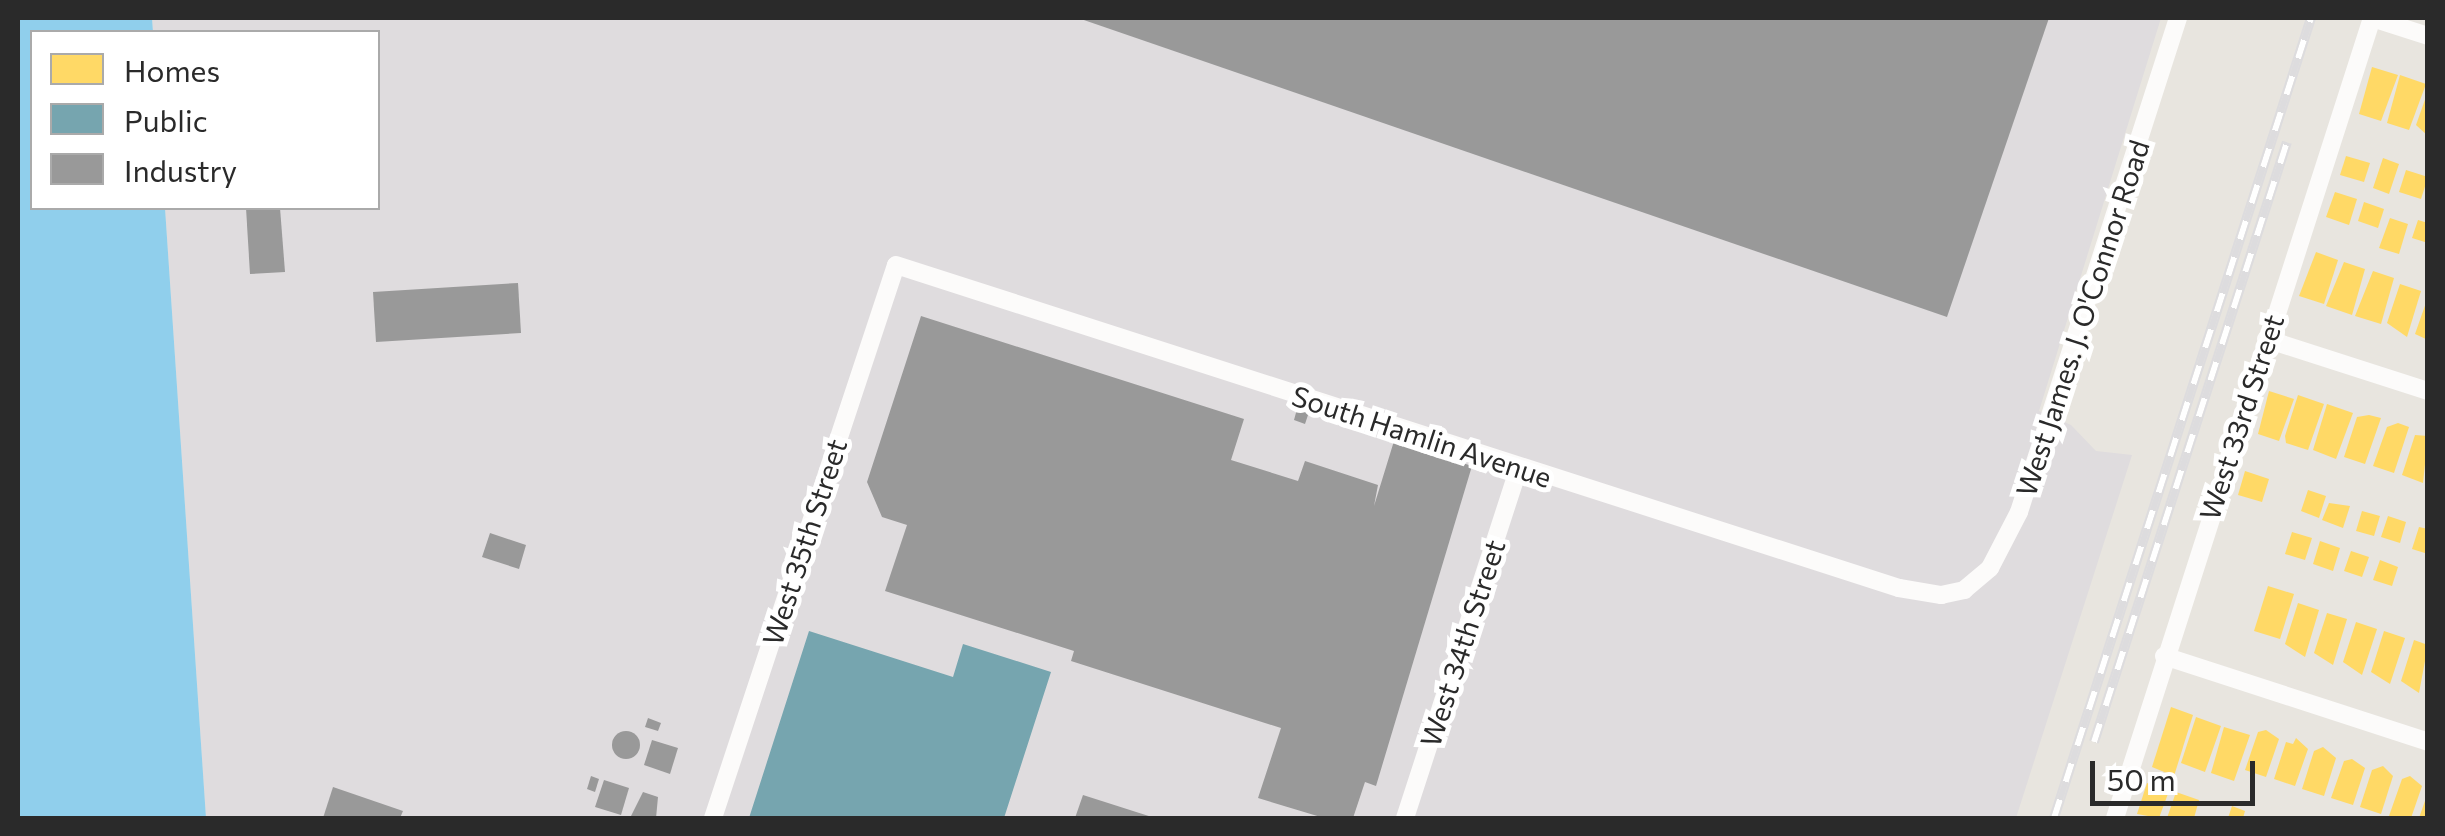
<!DOCTYPE html>
<html>
<head>
<meta charset="utf-8">
<style>
  body { margin:0 }
  #map { position:relative; width:2445px; height:836px; overflow:hidden; background:#e8e5df; font-family:Commissioner,sans-serif }
  div>[style] { position:absolute }
  .industrial>* { inset:0; background:#dfdcde }
  .water>* { inset:0; background:#90cfec }
  .homes>* { inset:0; background:#ffd966 }
  .public>* { inset:0; background:#76a5af }
  .industry>* { inset:0; background:#999 }
  .round { border-radius:50% }
  .minor>* { height:18px; margin:-9px; padding:0 9px; transform-origin:9px; border-radius:9px; background:#fcfbfa }
  .rail>* { height:10px; margin-top:-5px; transform-origin:0; background:repeating-linear-gradient(90deg,#fff 0 19px,#dddcde 0 38px); box-sizing:border-box; border-block:2px solid #dddcde }
  span { translate:-50% -50%; white-space:nowrap; text-align:center; line-height:1.15; -webkit-text-stroke:10px #fff; paint-order:stroke }
  .street-label { font-size:28px; color:#2a2a2a }
  .frame { position:absolute; inset:0; border:20px solid #2a2a2a; pointer-events:none }
  .legend { position:absolute; left:30px; top:30px; width:350px; height:180px; box-sizing:border-box; background:#fff; border:2px solid #aaa; margin:0; padding:12px 18px; list-style:none; font-size:30px; color:#2a2a2a }
  .legend li { display:flex; align-items:center; gap:20px; height:50px }
  .legend b { width:50px; border:2px solid #aaa }
  .scale { position:absolute; left:2090px; top:761px; width:165px; height:45px; box-sizing:border-box; border:5px solid #2a2a2a; border-top:0; padding-left:12px; font-size:30px; line-height:35px; white-space:nowrap; color:#2a2a2a; -webkit-text-stroke:8px #fff; paint-order:stroke }
</style>
</head>
<body>
<div id="map">
  <div class="industrial">
    <div style="clip-path:polygon(152px 18px,2161px 18px,2039px 411px,2071px 425px,2096px 451px,2132px 455px,2016px 818px,206px 818px,165px 208px,378px 208px,378px 32px,153px 32px)"></div>
  </div>
  <div class="water">
    <div style="clip-path:polygon(18px 18px,152px 18px,153px 32px,32px 32px,32px 208px,165px 208px,206px 818px,18px 818px)"></div>
  </div>
  <div class="homes">
    <div style="clip-path:polygon(2372px 67px,2398px 75px,2381px 121px,2359px 114px)"></div>
    <div style="clip-path:polygon(2400px 75px,2426px 84px,2409px 130px,2387px 123px)"></div>
    <div style="clip-path:polygon(2428px 91px,2428px 136px,2416px 125px)"></div>
    <div style="clip-path:polygon(2346px 156px,2370px 163px,2364px 182px,2340px 175px)"></div>
    <div style="clip-path:polygon(2383px 158px,2399px 164px,2389px 194px,2373px 188px)"></div>
    <div style="clip-path:polygon(2406px 170px,2428px 177px,2421px 199px,2399px 192px)"></div>
    <div style="clip-path:polygon(2335px 192px,2357px 199px,2349px 225px,2326px 217px)"></div>
    <div style="clip-path:polygon(2364px 202px,2384px 209px,2378px 228px,2358px 221px)"></div>
    <div style="clip-path:polygon(2390px 218px,2408px 224px,2399px 254px,2379px 248px)"></div>
    <div style="clip-path:polygon(2418px 220px,2428px 223px,2428px 243px,2412px 238px)"></div>
    <div style="clip-path:polygon(2316px 252px,2338px 260px,2324px 304px,2299px 296px)"></div>
    <div style="clip-path:polygon(2344px 262px,2365px 269px,2352px 315px,2326px 306px)"></div>
    <div style="clip-path:polygon(2373px 271px,2394px 278px,2381px 324px,2355px 316px)"></div>
    <div style="clip-path:polygon(2400px 284px,2421px 291px,2407px 337px,2387px 323px)"></div>
    <div style="clip-path:polygon(2428px 297px,2428px 340px,2415px 334px)"></div>
    <div style="clip-path:polygon(2269px 391px,2294px 399px,2279px 441px,2258px 434px)"></div>
    <div style="clip-path:polygon(2298px 395px,2324px 404px,2308px 450px,2286px 443px,2285px 436px)"></div>
    <div style="clip-path:polygon(2327px 404px,2353px 413px,2336px 459px,2313px 450px)"></div>
    <div style="clip-path:polygon(2369px 415px,2381px 418px,2365px 464px,2344px 457px,2357px 417px)"></div>
    <div style="clip-path:polygon(2398px 423px,2409px 427px,2394px 473px,2373px 466px,2387px 427px)"></div>
    <div style="clip-path:polygon(2415px 435px,2428px 436px,2423px 483px,2402px 475px)"></div>
    <div style="clip-path:polygon(2245px 471px,2269px 479px,2262px 502px,2238px 495px)"></div>
    <div style="clip-path:polygon(2308px 490px,2326px 496px,2319px 518px,2301px 511px)"></div>
    <div style="clip-path:polygon(2329px 503px,2350px 506px,2343px 528px,2322px 520px)"></div>
    <div style="clip-path:polygon(2362px 511px,2380px 516px,2374px 536px,2356px 531px)"></div>
    <div style="clip-path:polygon(2388px 516px,2406px 522px,2400px 543px,2381px 537px)"></div>
    <div style="clip-path:polygon(2419px 527px,2428px 529px,2428px 554px,2412px 549px)"></div>
    <div style="clip-path:polygon(2292px 532px,2312px 538px,2305px 560px,2285px 554px)"></div>
    <div style="clip-path:polygon(2320px 541px,2340px 548px,2333px 571px,2313px 564px)"></div>
    <div style="clip-path:polygon(2351px 551px,2369px 557px,2362px 577px,2344px 571px)"></div>
    <div style="clip-path:polygon(2380px 560px,2398px 567px,2392px 586px,2373px 580px)"></div>
    <div style="clip-path:polygon(2268px 586px,2294px 594px,2280px 639px,2254px 631px)"></div>
    <div style="clip-path:polygon(2298px 603px,2319px 610px,2305px 657px,2285px 644px)"></div>
    <div style="clip-path:polygon(2327px 613px,2347px 619px,2333px 665px,2314px 653px)"></div>
    <div style="clip-path:polygon(2356px 622px,2377px 629px,2362px 675px,2343px 662px)"></div>
    <div style="clip-path:polygon(2384px 631px,2405px 638px,2390px 684px,2371px 672px)"></div>
    <div style="clip-path:polygon(2414px 640px,2428px 645px,2419px 693px,2401px 681px)"></div>
    <div style="clip-path:polygon(2171px 707px,2193px 715px,2174px 776px,2152px 767px)"></div>
    <div style="clip-path:polygon(2196px 717px,2221px 726px,2205px 772px,2181px 763px)"></div>
    <div style="clip-path:polygon(2224px 727px,2250px 735px,2234px 781px,2211px 773px)"></div>
    <div style="clip-path:polygon(2266px 730px,2279px 739px,2266px 777px,2245px 770px,2258px 732px)"></div>
    <div style="clip-path:polygon(2296px 738px,2308px 749px,2295px 786px,2274px 779px,2286px 742px,2293px 744px)"></div>
    <div style="clip-path:polygon(2323px 747px,2336px 758px,2324px 796px,2302px 789px,2314px 751px)"></div>
    <div style="clip-path:polygon(2352px 759px,2365px 768px,2353px 805px,2331px 798px,2344px 761px)"></div>
    <div style="clip-path:polygon(2383px 766px,2393px 776px,2381px 814px,2360px 807px,2372px 770px)"></div>
    <div style="clip-path:polygon(2410px 776px,2422px 786px,2411px 818px,2389px 816px,2402px 779px)"></div>
    <div style="clip-path:polygon(2147px 783px,2169px 791px,2159px 818px,2137px 814px)"></div>
    <div style="clip-path:polygon(2176px 792px,2199px 800px,2194px 818px,2167px 818px)"></div>
    <div style="clip-path:polygon(2427px 795px,2428px 818px,2419px 818px)"></div>
    <div style="clip-path:polygon(2232px 806px,2245px 811px,2243px 818px,2228px 818px)"></div>
  </div>
  <div class="public">
    <div style="clip-path:polygon(809px 631px,953px 677px,963px 644px,1051px 672px,1004px 818px,749px 818px)"></div>
  </div>
  <div class="industry">
    <div style="clip-path:polygon(1078px 18px,2049px 18px,1947px 317px)"></div>
    <div style="clip-path:polygon(246px 208px,280px 208px,285px 272px,250px 274px)"></div>
    <div style="clip-path:polygon(518px 283px,521px 333px,376px 342px,373px 292px)"></div>
    <div style="clip-path:polygon(921px 316px,1244px 419px,1231px 460px,1298px 481px,1305px 461px,1378px 485px,1374px 506px,1394px 441px,1472px 466px,1376px 786px,1365px 782px,1353px 818px,1324px 818px,1258px 798px,1281px 728px,1071px 661px,1074px 651px,885px 591px,907px 525px,882px 517px,867px 482px)"></div>
    <div style="clip-path:polygon(1297px 409px,1309px 412px,1305px 424px,1294px 420px)"></div>
    <div style="clip-path:polygon(490px 533px,526px 545px,519px 569px,482px 557px)"></div>
    <div style="clip-path:polygon(648px 718px,661px 723px,658px 731px,645px 727px)"></div>
    <div class="round" style="left:612px;top:731px;width:28px;height:28px"></div>
    <div style="clip-path:polygon(652px 740px,678px 748px,670px 774px,644px 765px)"></div>
    <div style="clip-path:polygon(591px 776px,599px 779px,595px 792px,587px 789px)"></div>
    <div style="clip-path:polygon(604px 780px,629px 788px,621px 815px,595px 807px)"></div>
    <div style="clip-path:polygon(333px 787px,403px 811px,400px 818px,323px 818px)"></div>
    <div style="clip-path:polygon(643px 792px,658px 797px,656px 818px,630px 818px)"></div>
    <div style="clip-path:polygon(1083px 795px,1155px 818px,1075px 818px)"></div>
  </div>
  <div class="minor">
    <div style="left:2372px;top:18px;width:59px;rotate:17.8deg"></div>
    <div style="left:2266px;top:339px;width:170px;rotate:17.8deg"></div>
    <div style="left:2164px;top:656px;width:278px;rotate:18deg"></div>
    <div style="left:713px;top:818px;width:582px;rotate:-71.69deg"></div>
    <div style="left:896px;top:265px;width:1054px;rotate:17.85deg"></div>
    <div style="left:1899px;top:588px;width:43px;rotate:9.5deg"></div>
    <div style="left:1941px;top:595px;width:24px;rotate:-12deg"></div>
    <div style="left:1964px;top:590px;width:34px;rotate:-40deg"></div>
    <div style="left:1990px;top:568px;width:63px;rotate:-62.6deg"></div>
    <div style="left:2019px;top:512px;width:519px;rotate:-72.16deg"></div>
    <div style="left:1405px;top:818px;width:369px;rotate:-72deg"></div>
    <div style="left:2115px;top:818px;width:840px;rotate:-72.19deg"></div>
  </div>
  <div class="rail">
    <div style="left:2094px;top:742px;width:630px;rotate:-72.17deg"></div>
    <div style="left:2054px;top:818px;width:840px;rotate:-72.19deg"></div>
  </div>
  <div class="street-label">
    <span style="left:2082px;top:318px;rotate:-72deg">West James. J. O'Connor Road</span>
    <span style="left:2241px;top:417px;rotate:-72deg">West 33rd Street</span>
    <span style="left:1422px;top:436px;rotate:18deg">South Hamlin Avenue</span>
    <span style="left:804px;top:542px;rotate:-72deg">West 35th Street</span>
    <span style="left:1462px;top:643px;rotate:-72deg">West 34th Street</span>
  </div>
  <div class="frame"></div>
  <ul class="legend">
  <li><b style="height:28px;background:#ffd966"></b>Homes</li>
  <li><b style="height:28px;background:#76a5af"></b>Public</li>
  <li><b style="height:28px;background:#999"></b>Industry</li>
  </ul>
  <div class="scale">50 m</div>
</div>
</body>
</html>
